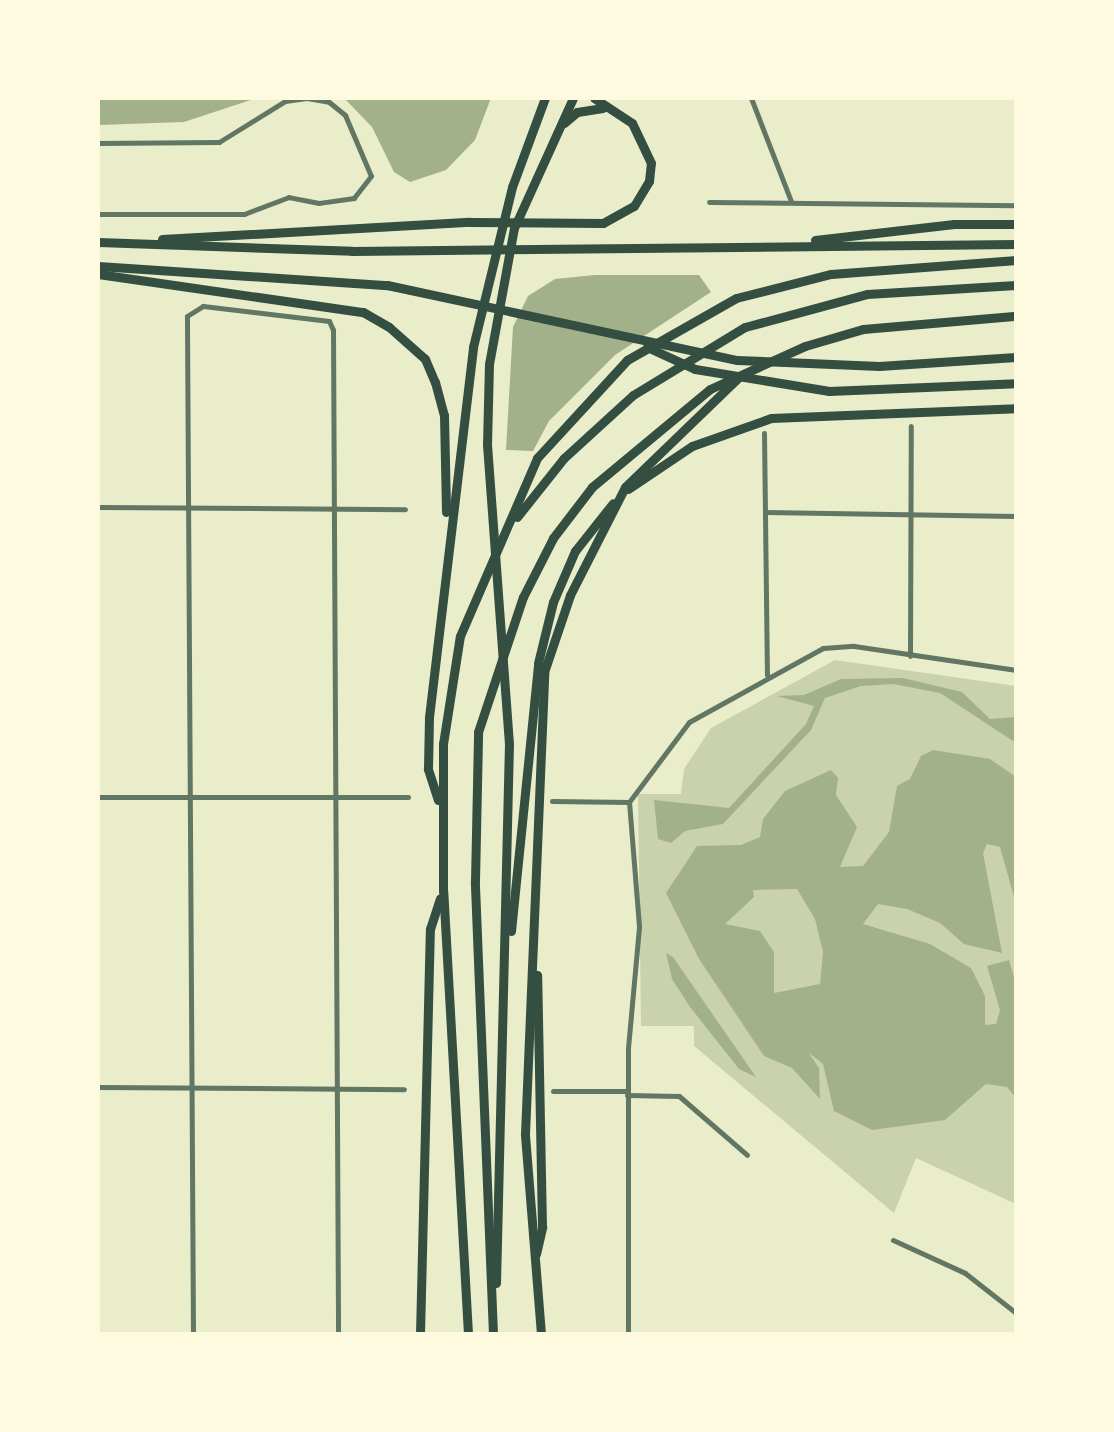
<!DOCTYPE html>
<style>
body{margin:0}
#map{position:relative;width:1114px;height:1432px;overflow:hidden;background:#e9edc9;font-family:Cabin,sans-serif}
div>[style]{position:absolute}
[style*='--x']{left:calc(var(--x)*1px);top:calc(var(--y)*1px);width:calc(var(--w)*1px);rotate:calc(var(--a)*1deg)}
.green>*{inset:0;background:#cad2ad}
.water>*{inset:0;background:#a3b18a}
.minor>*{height:5px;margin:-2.5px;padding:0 2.5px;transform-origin:2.5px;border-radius:2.5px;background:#617663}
.motorway>*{height:9px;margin:-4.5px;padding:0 4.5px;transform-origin:4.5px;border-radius:4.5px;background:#344e41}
span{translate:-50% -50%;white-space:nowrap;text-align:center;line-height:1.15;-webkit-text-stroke:10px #fefae0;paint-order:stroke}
.frame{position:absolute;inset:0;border:100px solid #fefae0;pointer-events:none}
</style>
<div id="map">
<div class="green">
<div style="clip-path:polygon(835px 660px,1016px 686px,1016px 1204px,916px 1158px,894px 1213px,694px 1046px,694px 1026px,641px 1026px,638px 794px,681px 794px,684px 769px,711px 728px)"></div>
</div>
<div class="water">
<div style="clip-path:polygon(98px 98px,257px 98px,184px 122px,98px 125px)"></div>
<div style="clip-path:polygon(344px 98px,491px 98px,475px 140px,446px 170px,410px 182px,394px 172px,372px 127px)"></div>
<div style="clip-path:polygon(595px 275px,699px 275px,711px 292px,615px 355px,549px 421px,533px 451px,506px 450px,513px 327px,528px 296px,555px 279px)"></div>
<div style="clip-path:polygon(903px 678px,962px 692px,990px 719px,1016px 717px,1016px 743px,940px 693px,893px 684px,861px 686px,825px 698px,811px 730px,723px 824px,685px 831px,671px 843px,658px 839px,654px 800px,729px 808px,806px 724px,814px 706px,777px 696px,804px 695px,841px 679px)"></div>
<div style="clip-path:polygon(evenodd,933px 750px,990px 759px,1016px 777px,1016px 904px,1000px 847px,987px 844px,983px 853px,1002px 953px,964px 944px,940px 923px,907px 909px,878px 904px,863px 924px,930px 944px,971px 968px,985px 996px,985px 1025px,996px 1024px,1000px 1010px,987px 966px,1009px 960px,1016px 984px,1016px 1098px,1007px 1087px,986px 1084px,945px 1120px,872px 1130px,834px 1111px,823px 1064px,809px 1053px,819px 1068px,820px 1099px,792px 1068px,764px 1056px,699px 959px,666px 893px,697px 846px,741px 845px,760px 837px,763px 819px,785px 791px,831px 770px,838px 778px,836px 795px,857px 827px,840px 867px,863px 866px,889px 832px,897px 786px,910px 779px,921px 756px,933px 750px,797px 889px,815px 919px,823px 952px,820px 984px,774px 993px,774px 952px,760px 931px,725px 924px,754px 897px,753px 890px,797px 889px)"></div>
<div style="clip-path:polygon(666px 953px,673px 957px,756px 1077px,739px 1069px,690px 1007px,672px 979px)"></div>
</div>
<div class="minor">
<div style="--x:751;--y:98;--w:110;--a:68.8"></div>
<div style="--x:98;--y:143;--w:121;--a:-0.5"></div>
<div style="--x:219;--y:142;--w:78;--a:-31.8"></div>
<div style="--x:285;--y:101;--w:22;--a:-8"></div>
<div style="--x:307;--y:98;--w:22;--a:10"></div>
<div style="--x:329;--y:102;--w:21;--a:39"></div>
<div style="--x:345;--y:115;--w:66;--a:66.9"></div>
<div style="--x:371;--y:176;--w:28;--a:128"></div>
<div style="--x:354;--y:198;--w:35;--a:172"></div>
<div style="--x:319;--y:203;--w:31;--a:-169"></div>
<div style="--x:289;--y:197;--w:48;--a:159.3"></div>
<div style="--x:244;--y:214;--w:146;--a:180"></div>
<div style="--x:709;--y:202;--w:307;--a:0.6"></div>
<div style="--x:764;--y:433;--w:242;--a:89.3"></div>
<div style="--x:98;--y:507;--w:307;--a:0.4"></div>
<div style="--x:765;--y:512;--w:251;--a:0.9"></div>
<div style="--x:910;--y:656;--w:230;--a:-89.8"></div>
<div style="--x:98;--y:797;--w:310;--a:0"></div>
<div style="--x:552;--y:801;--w:77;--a:0.7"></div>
<div style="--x:629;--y:802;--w:100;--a:-53.1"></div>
<div style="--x:689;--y:722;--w:153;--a:-28.9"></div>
<div style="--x:823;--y:648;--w:31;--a:-4"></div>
<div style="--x:854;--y:646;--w:164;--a:8.4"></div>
<div style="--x:98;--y:1087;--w:306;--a:0.4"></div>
<div style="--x:553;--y:1091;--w:74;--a:0"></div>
<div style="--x:627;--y:1095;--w:52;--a:1.1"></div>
<div style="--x:679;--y:1096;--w:90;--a:40.9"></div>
<div style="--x:893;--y:1240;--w:79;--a:24.6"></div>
<div style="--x:965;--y:1273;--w:65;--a:38.1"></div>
<div style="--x:193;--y:1334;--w:1018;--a:-90.34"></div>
<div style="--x:187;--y:316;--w:19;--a:-32"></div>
<div style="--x:203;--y:306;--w:127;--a:6.8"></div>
<div style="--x:329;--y:321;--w:10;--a:66"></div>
<div style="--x:333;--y:330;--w:1004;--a:89.71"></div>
<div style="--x:628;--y:1334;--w:286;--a:-90"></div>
<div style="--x:628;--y:1048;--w:122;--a:-84.8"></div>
<div style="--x:639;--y:926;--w:124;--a:-94.6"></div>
</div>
<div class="motorway">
<div style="--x:564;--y:123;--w:17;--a:-40"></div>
<div style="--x:577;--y:112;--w:26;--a:-9"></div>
<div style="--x:162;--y:239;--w:308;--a:-3.2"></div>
<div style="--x:470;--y:222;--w:133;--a:0.4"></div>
<div style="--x:603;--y:223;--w:35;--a:-29"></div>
<div style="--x:634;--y:206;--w:29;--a:-59"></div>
<div style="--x:649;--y:181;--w:18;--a:-84"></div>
<div style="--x:651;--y:163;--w:44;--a:-115.4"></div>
<div style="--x:632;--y:123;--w:45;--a:-146.7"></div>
<div style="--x:815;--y:240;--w:140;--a:-6.6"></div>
<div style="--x:954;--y:224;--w:62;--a:0"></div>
<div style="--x:98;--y:242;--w:254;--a:2"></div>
<div style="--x:352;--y:251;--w:664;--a:-0.6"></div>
<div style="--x:98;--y:266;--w:290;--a:3.8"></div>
<div style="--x:387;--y:285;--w:358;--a:12.1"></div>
<div style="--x:737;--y:360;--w:142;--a:2.4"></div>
<div style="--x:879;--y:366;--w:137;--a:-3.8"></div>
<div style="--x:98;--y:274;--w:268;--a:8.2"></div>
<div style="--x:363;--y:312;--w:30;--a:30"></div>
<div style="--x:389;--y:327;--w:48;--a:41.6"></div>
<div style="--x:425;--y:359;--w:25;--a:67"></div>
<div style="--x:435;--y:382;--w:34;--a:75"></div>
<div style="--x:444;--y:415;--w:97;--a:88.8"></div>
<div style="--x:647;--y:347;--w:53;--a:24.6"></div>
<div style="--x:695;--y:369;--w:136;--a:9.3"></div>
<div style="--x:829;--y:391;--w:187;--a:-2.4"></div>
<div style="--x:628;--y:489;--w:77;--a:-33.9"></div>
<div style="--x:692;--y:446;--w:84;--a:-19.5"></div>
<div style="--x:771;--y:418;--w:245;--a:-2.3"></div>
<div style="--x:517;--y:517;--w:75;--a:-51.5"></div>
<div style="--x:564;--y:458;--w:93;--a:-42.4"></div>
<div style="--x:633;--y:395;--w:131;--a:-31.3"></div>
<div style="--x:745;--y:327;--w:126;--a:-15.1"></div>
<div style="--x:867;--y:294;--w:149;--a:-3.5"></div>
<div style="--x:438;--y:800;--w:33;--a:-108"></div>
<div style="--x:428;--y:769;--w:52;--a:-88.9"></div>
<div style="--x:429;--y:717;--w:373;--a:-83.2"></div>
<div style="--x:473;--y:347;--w:165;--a:-76.3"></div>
<div style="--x:512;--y:187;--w:95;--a:-69.7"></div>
<div style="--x:511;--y:931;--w:269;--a:-84.2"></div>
<div style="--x:538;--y:663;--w:63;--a:-76.2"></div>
<div style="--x:553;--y:602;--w:56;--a:-66.7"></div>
<div style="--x:575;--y:551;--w:61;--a:-51.6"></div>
<div style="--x:536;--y:1254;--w:28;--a:-77"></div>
<div style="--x:542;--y:1227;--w:252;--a:-91.1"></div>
<div style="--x:496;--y:1283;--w:539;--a:-88.62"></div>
<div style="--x:509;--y:744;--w:300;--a:-94.2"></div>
<div style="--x:487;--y:445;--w:81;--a:-88.6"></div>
<div style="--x:489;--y:364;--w:138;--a:-79.6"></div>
<div style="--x:514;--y:228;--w:143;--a:-65.6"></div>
<div style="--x:420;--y:1334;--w:405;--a:-88.6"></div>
<div style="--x:430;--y:929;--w:32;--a:-72"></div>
<div style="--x:468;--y:1334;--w:444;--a:-93.2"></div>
<div style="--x:443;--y:891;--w:147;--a:-90"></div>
<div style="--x:443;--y:744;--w:109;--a:-81.1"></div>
<div style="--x:460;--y:636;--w:194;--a:-66.6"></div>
<div style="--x:537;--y:458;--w:133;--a:-47.4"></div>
<div style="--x:627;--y:360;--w:125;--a:-29.6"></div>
<div style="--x:736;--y:298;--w:98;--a:-14.2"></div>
<div style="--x:831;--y:274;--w:186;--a:-4.3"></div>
<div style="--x:493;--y:1334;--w:453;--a:-92.3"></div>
<div style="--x:475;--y:881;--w:149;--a:-88.8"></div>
<div style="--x:478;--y:732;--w:142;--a:-71.6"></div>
<div style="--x:523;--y:597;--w:66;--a:-63"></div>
<div style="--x:553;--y:538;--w:64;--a:-52.6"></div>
<div style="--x:592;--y:487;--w:153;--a:-39.7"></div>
<div style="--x:710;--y:389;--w:104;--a:-24.4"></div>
<div style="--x:805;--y:346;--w:60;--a:-16.3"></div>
<div style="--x:863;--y:329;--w:154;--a:-4.9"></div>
<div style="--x:541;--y:1334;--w:201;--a:-94.6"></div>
<div style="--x:525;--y:1134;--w:462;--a:-87.6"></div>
<div style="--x:544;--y:672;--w:81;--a:-71.3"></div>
<div style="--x:570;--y:595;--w:121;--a:-63"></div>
<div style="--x:625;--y:487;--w:158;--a:-44"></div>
</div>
<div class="frame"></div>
</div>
